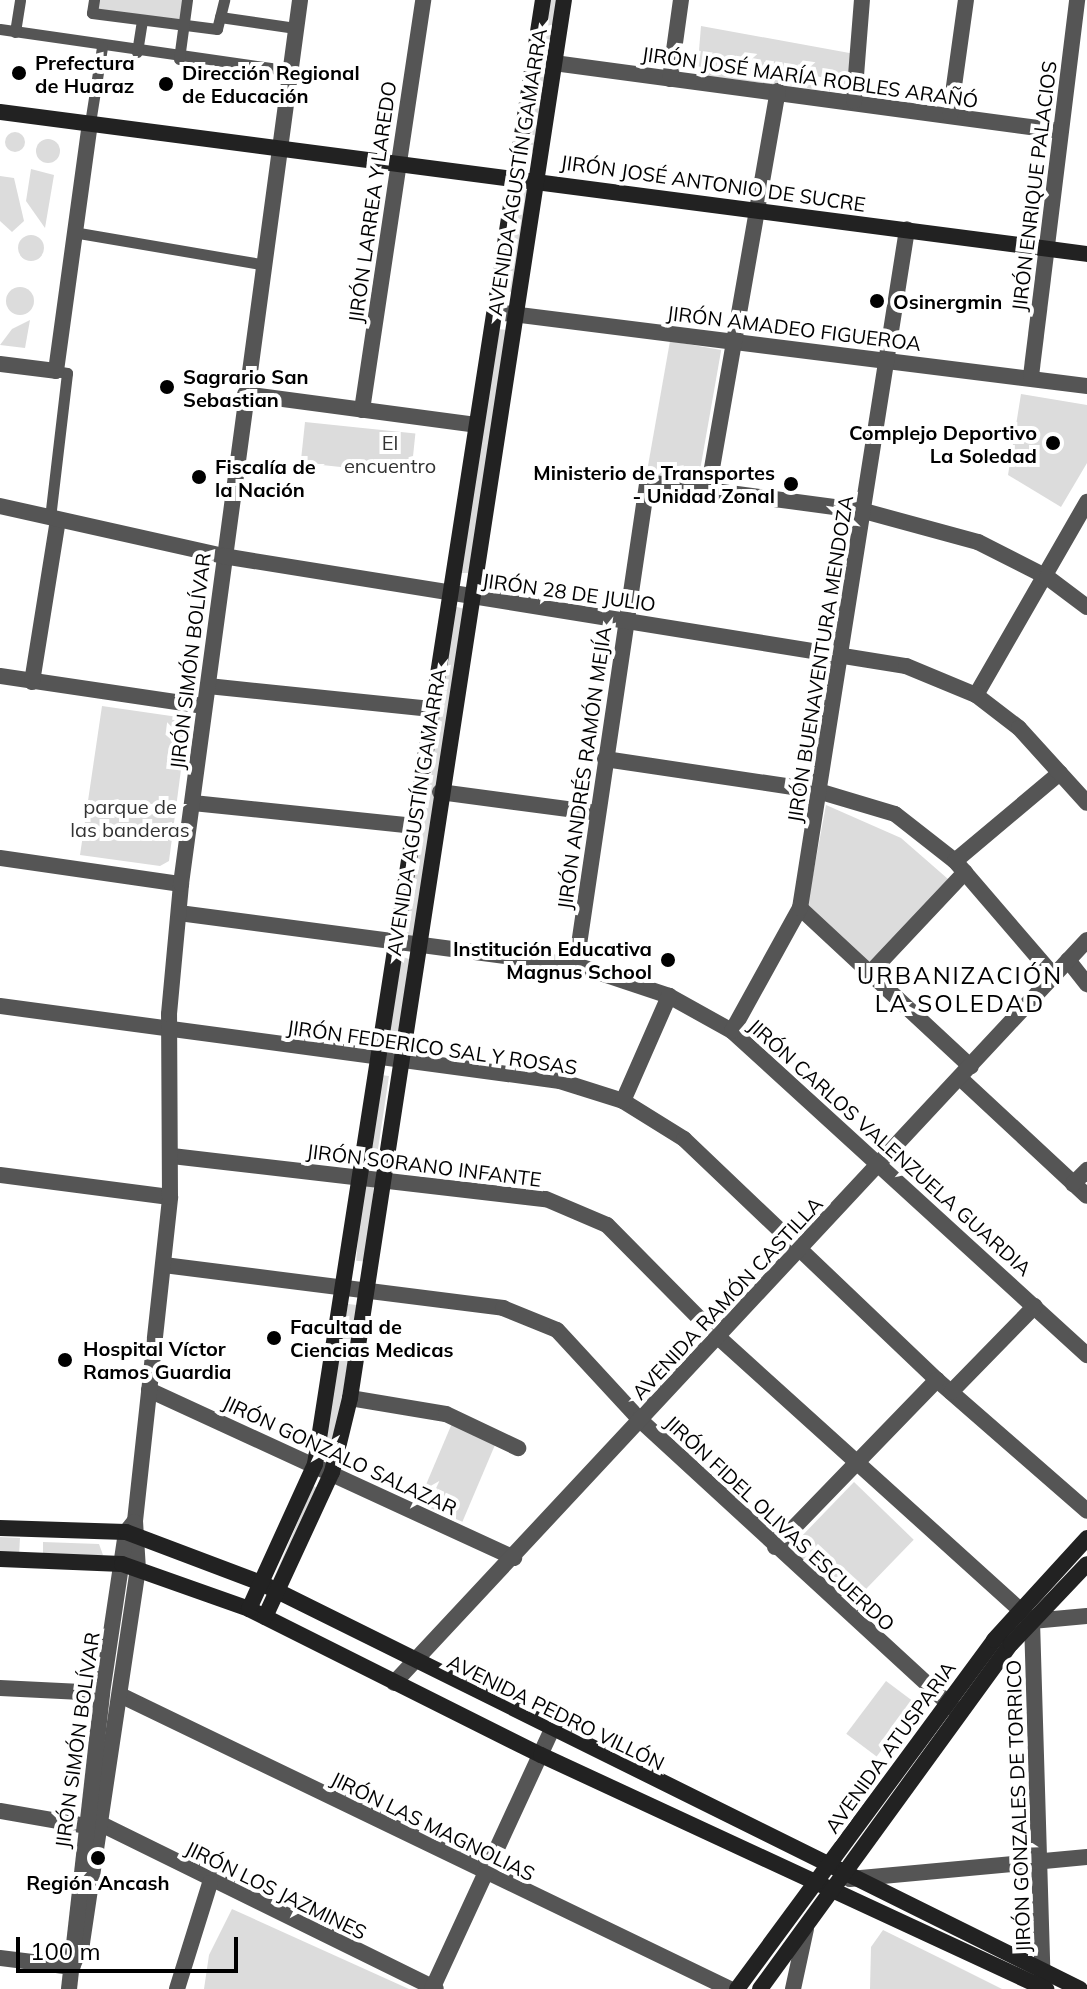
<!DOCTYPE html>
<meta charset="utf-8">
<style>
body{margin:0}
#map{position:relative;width:1087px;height:1989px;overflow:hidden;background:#fff;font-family:Mulish,sans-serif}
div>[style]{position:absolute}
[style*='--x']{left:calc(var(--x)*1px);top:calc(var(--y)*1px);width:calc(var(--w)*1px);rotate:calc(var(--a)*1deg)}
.green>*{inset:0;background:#dcdcdc;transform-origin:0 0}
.round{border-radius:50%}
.pedestrian>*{height:11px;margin:-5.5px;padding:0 5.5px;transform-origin:5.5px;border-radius:5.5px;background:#555}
.minor>*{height:16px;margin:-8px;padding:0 8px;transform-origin:8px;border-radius:8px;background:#555}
.tertiary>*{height:16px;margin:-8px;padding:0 8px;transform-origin:8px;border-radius:8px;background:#555}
.secondary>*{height:16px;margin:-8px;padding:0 8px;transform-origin:8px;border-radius:8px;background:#222}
.dots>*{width:22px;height:22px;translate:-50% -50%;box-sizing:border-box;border:4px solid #fff;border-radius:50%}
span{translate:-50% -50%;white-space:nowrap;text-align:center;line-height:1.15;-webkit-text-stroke:8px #fff;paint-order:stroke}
.poi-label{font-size:20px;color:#000;font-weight:700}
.left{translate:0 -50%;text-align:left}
.right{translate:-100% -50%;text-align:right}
.street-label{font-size:20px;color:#000}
.park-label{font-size:20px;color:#333}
.quarter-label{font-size:24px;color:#000;letter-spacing:2px}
.scale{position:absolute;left:16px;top:1937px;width:222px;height:36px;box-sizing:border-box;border:4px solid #000;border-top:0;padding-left:10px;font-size:24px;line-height:28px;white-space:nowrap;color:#000;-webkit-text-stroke:6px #fff;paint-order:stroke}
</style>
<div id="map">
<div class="green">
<div style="clip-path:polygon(94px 0,187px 0,183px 26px,92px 13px)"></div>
<div style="clip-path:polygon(546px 0,557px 0,535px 152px,522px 149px)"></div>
<div style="clip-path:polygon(701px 26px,855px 54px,853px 94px,697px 75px)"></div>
<div class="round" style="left:5px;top:132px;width:20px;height:20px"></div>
<div class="round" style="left:36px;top:139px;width:24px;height:24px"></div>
<div style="clip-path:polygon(31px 169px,54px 175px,45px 228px,26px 201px)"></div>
<div style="clip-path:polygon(0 176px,14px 178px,24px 221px,12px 232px,0 221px)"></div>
<div style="left:518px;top:189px;width:9px;height:103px;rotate:6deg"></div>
<div class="round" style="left:18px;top:235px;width:26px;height:26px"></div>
<div class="round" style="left:6px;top:287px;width:28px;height:28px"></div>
<div style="clip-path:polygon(30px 320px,25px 348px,0 345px,12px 329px)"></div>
<div style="clip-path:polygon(497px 329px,508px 330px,469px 573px,461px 573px)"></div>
<div style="left:670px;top:341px;width:52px;height:134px;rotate:10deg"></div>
<div style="clip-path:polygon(1021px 394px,1087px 405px,1087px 463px,1061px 507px,1008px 475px)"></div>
<div style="left:305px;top:422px;width:111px;height:41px;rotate:6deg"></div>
<div style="clip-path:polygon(449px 605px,465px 609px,414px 937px,401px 935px)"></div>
<div style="clip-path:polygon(102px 706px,178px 717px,187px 724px,169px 861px,160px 866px,80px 855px)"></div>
<div style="clip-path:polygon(826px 805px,901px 838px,948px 879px,869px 967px,807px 907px)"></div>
<div style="clip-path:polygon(400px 956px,409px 959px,399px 1037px,388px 1034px)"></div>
<div style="clip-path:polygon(381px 1075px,389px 1076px,375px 1169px,365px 1168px)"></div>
<div style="left:363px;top:1182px;width:11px;height:79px;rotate:5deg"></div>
<div style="clip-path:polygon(348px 1304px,357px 1305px,332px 1461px,321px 1459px)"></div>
<div style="left:453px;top:1421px;width:48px;height:89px;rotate:23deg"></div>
<div style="left:854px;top:1482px;width:83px;height:91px;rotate:44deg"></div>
<div style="left:313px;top:1486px;width:8px;height:102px;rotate:23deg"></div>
<div style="left:0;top:1537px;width:20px;height:15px;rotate:3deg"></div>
<div style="clip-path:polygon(43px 1542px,99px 1544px,103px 1555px,43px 1555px)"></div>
<div style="left:886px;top:1681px;width:38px;height:66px;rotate:37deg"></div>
<div style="clip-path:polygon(232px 1909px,409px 1989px,204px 1989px,209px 1955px)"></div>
<div style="clip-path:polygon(883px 1930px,946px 1961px,1002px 1989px,870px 1989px,871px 1947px)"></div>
</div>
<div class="pedestrian">
<div style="--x:94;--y:0;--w:13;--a:99"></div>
<div style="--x:92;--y:13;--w:126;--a:7.3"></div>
<div style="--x:217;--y:29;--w:30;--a:-76"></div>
<div style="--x:220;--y:17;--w:76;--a:8.3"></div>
<div style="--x:0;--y:29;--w:293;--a:8.2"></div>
<div style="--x:15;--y:32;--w:32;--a:-81"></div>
<div style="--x:137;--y:52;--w:31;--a:-81"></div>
<div style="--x:179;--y:59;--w:60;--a:-82.3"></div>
<div style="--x:90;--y:123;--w:77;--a:-81"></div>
<div style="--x:73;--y:232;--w:191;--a:9.7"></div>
<div style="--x:50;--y:518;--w:146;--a:-83.3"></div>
<div style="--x:67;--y:373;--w:11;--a:-170"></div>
</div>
<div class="minor">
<div style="--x:554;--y:63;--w:511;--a:7.65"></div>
<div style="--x:670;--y:79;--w:80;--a:-82.1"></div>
<div style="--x:854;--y:101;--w:101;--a:-85.5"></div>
<div style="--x:950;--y:115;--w:116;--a:-82.1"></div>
<div style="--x:496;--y:312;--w:596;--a:7.14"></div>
<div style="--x:0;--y:364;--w:56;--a:7.1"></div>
<div style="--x:56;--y:371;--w:250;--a:-82.2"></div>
<div style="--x:1031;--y:376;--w:379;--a:-83"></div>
<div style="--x:245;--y:394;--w:233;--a:7.6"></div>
<div style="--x:362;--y:410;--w:415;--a:-81.5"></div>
<div style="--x:708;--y:491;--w:406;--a:-80.1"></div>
<div style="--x:0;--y:676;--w:206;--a:8.4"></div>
<div style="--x:32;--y:682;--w:164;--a:-80.9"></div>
<div style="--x:208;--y:686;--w:222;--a:5.9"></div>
<div style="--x:976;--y:695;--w:223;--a:-60.1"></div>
<div style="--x:605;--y:759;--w:215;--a:8.5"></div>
<div style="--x:818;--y:791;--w:80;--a:16.6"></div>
<div style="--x:895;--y:814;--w:76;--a:38.1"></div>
<div style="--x:955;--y:861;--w:150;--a:49.3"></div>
<div style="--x:440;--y:792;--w:158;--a:7.6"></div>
<div style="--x:193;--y:803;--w:223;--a:5.9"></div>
<div style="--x:0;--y:858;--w:183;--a:8.2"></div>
<div style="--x:955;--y:861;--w:137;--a:-40"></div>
<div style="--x:800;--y:908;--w:233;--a:42.9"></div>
<div style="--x:179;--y:913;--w:400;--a:7.5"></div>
<div style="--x:576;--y:965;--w:98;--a:18.4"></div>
<div style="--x:669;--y:996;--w:72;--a:29.1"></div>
<div style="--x:732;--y:1031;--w:481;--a:42.4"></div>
<div style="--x:1068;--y:960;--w:31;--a:52"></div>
<div style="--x:576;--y:965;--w:488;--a:-81.6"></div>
<div style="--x:647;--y:482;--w:219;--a:7.6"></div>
<div style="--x:864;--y:511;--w:118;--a:15.2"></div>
<div style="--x:978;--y:542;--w:77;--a:26.9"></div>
<div style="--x:1047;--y:577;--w:50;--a:36.9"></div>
<div style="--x:869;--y:974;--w:140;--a:-46.7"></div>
<div style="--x:0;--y:1006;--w:565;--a:7.63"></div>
<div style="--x:560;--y:1081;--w:66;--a:17.6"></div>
<div style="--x:623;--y:1101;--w:72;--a:31.9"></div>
<div style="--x:684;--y:1139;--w:349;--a:43.6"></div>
<div style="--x:937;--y:1380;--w:199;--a:41.1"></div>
<div style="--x:732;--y:1031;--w:141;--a:-61.1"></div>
<div style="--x:800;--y:908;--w:687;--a:-81.04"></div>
<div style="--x:960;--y:1078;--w:173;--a:42.9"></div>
<div style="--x:623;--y:1101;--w:115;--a:-66.3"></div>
<div style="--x:172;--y:1156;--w:376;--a:6.6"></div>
<div style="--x:546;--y:1199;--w:66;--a:23.1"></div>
<div style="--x:607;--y:1225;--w:156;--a:45.3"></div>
<div style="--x:717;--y:1336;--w:423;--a:42.1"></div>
<div style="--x:0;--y:1175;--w:171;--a:7.4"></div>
<div style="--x:1073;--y:1184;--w:20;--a:-45"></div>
<div style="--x:164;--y:1265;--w:342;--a:7.2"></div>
<div style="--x:503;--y:1308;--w:58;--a:22.2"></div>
<div style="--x:557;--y:1330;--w:121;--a:47.3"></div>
<div style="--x:639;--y:1419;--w:433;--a:42.6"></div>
<div style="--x:149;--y:1390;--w:402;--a:24.7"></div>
<div style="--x:951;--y:1392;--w:120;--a:-45.7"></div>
<div style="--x:350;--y:1398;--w:97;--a:9.5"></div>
<div style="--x:446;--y:1414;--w:80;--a:25.3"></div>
<div style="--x:775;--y:1547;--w:233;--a:-45.9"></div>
<div style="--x:1032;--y:1621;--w:362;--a:88.3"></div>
<div style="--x:1032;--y:1621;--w:55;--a:-5.2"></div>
<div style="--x:0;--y:1688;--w:102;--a:2.8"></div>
<div style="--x:120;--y:1695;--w:677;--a:25.73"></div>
<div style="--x:0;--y:1811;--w:87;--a:9.9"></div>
<div style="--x:101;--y:1824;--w:373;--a:26.2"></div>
<div style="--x:850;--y:1879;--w:238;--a:-5.3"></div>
<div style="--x:0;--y:1958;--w:73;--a:7.1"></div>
<div style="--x:72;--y:1967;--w:26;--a:-67"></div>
<div style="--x:82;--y:1943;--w:377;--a:-81.5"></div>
<div style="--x:138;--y:1570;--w:49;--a:-93.5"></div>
<div style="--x:135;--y:1521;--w:326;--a:-83.8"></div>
<div style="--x:170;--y:1197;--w:183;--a:-90.3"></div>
<div style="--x:169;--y:1014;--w:131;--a:-84.7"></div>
<div style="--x:181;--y:884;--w:892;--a:-82.33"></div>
<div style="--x:69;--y:1989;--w:298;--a:-83.6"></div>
<div style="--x:102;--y:1693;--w:163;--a:-81.5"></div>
<div style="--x:126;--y:1532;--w:13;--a:-51"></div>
<div style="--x:177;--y:1989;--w:111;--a:-72.7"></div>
<div style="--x:432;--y:1989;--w:283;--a:-65.2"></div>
<div style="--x:793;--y:1989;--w:61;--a:-77.8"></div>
</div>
<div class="tertiary">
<div style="--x:0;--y:506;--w:229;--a:12.6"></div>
<div style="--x:223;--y:556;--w:692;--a:9.15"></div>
<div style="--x:906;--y:666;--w:76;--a:22.5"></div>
<div style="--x:976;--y:695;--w:54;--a:37.5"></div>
<div style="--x:1019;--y:728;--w:101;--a:47.8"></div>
<div style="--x:394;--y:1683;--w:1016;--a:-46.99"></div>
</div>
<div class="secondary">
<div style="--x:0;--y:112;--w:1096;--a:7.44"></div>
<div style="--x:0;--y:1528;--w:126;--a:1.8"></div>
<div style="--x:126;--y:1532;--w:144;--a:20.7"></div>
<div style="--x:261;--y:1583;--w:914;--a:26.37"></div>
<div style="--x:0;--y:1559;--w:122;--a:2.3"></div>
<div style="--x:122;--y:1564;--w:135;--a:19.5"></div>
<div style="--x:249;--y:1609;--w:326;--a:26.6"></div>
<div style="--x:541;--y:1755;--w:557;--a:24.86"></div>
<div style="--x:249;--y:1609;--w:159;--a:-65.5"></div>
<div style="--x:315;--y:1464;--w:1482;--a:-81.15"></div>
<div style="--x:265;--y:1617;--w:160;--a:-65.2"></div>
<div style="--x:332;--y:1472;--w:76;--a:-76.3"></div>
<div style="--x:350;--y:1398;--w:1414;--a:-81.3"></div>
<div style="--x:737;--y:1989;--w:433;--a:-53.6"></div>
<div style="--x:994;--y:1640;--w:138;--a:-47.6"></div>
<div style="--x:760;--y:1989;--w:427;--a:-54"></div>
<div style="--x:1011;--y:1644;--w:110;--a:-46.5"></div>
</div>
<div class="dots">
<div style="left:19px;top:73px;background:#000"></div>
<div style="left:166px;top:84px;background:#000"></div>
<div style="left:877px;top:301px;background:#000"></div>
<div style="left:167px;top:387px;background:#000"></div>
<div style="left:1053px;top:443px;background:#000"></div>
<div style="left:199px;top:477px;background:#000"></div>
<div style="left:791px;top:484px;background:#000"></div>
<div style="left:668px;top:960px;background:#000"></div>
<div style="left:274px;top:1338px;background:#000"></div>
<div style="left:65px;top:1360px;background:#000"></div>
<div style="left:98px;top:1858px;background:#000"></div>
</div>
<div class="poi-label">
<span class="left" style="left:35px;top:74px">Prefectura<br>de Huaraz</span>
<span class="left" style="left:182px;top:84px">Dirección Regional<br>de Educación</span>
<span class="left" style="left:893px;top:301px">Osinergmin</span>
<span class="left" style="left:183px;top:388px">Sagrario San<br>Sebastian</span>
<span class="right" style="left:1037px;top:444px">Complejo Deportivo<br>La Soledad</span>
<span class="left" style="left:215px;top:478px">Fiscalía de<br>la Nación</span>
<span class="right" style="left:775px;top:484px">Ministerio de Transportes<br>- Unidad Zonal</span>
<span class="right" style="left:652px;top:960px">Institución Educativa<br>Magnus School</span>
<span class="left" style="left:290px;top:1338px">Facultad de<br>Ciencias Medicas</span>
<span class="left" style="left:83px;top:1360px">Hospital Víctor<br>Ramos Guardia</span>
<span style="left:98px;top:1882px">Región Ancash</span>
</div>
<div class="street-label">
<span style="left:810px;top:77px;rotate:8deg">JIRÓN JOSÉ MARÍA ROBLES ARAÑÓ</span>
<span style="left:517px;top:172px;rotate:-81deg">AVENIDA AGUSTÍN GAMARRA</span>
<span style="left:713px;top:183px;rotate:8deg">JIRÓN JOSÉ ANTONIO DE SUCRE</span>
<span style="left:1034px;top:186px;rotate:-83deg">JIRÓN ENRIQUE PALACIOS</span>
<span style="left:372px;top:202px;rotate:-82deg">JIRÓN LARREA Y LAREDO</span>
<span style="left:794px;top:328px;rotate:7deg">JIRÓN AMADEO FIGUEROA</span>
<span style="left:569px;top:592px;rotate:8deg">JIRÓN 28 DE JULIO</span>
<span style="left:820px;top:659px;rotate:-81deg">JIRÓN BUENAVENTURA MENDOZA</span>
<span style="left:190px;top:661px;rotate:-83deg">JIRÓN SIMÓN BOLÍVAR</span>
<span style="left:584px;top:768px;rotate:-82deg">JIRÓN ANDRÉS RAMÓN MEJÍA</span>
<span style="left:416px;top:812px;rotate:-81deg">AVENIDA AGUSTÍN GAMARRA</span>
<span style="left:432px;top:1047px;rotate:8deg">JIRÓN FEDERICO SAL Y ROSAS</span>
<span style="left:890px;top:1147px;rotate:42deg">JIRÓN CARLOS VALENZUELA GUARDIA</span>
<span style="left:424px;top:1165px;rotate:7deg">JIRÓN SORANO INFANTE</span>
<span style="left:727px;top:1298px;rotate:-47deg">AVENIDA RAMÓN CASTILLA</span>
<span style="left:340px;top:1455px;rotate:25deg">JIRÓN GONZALO SALAZAR</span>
<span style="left:780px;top:1523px;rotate:43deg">JIRÓN FIDEL OLIVAS ESCUERDO</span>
<span style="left:556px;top:1712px;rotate:26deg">AVENIDA PEDRO VILLÓN</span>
<span style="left:77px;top:1740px;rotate:-82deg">JIRÓN SIMÓN BOLÍVAR</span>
<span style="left:890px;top:1747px;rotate:-54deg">AVENIDA ATUSPARIA</span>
<span style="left:1018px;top:1806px;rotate:-92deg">JIRÓN GONZALES DE TORRICO</span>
<span style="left:433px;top:1826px;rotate:26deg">JIRÓN LAS MAGNOLIAS</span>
<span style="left:276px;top:1890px;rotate:26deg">JIRÓN LOS JAZMINES</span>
</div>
<div class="park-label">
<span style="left:390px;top:454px">El<br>encuentro</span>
<span style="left:130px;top:818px">parque de<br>las banderas</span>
</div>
<div class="quarter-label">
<span style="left:960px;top:990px">URBANIZACIÓN<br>LA SOLEDAD</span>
</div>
<div class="scale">100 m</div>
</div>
